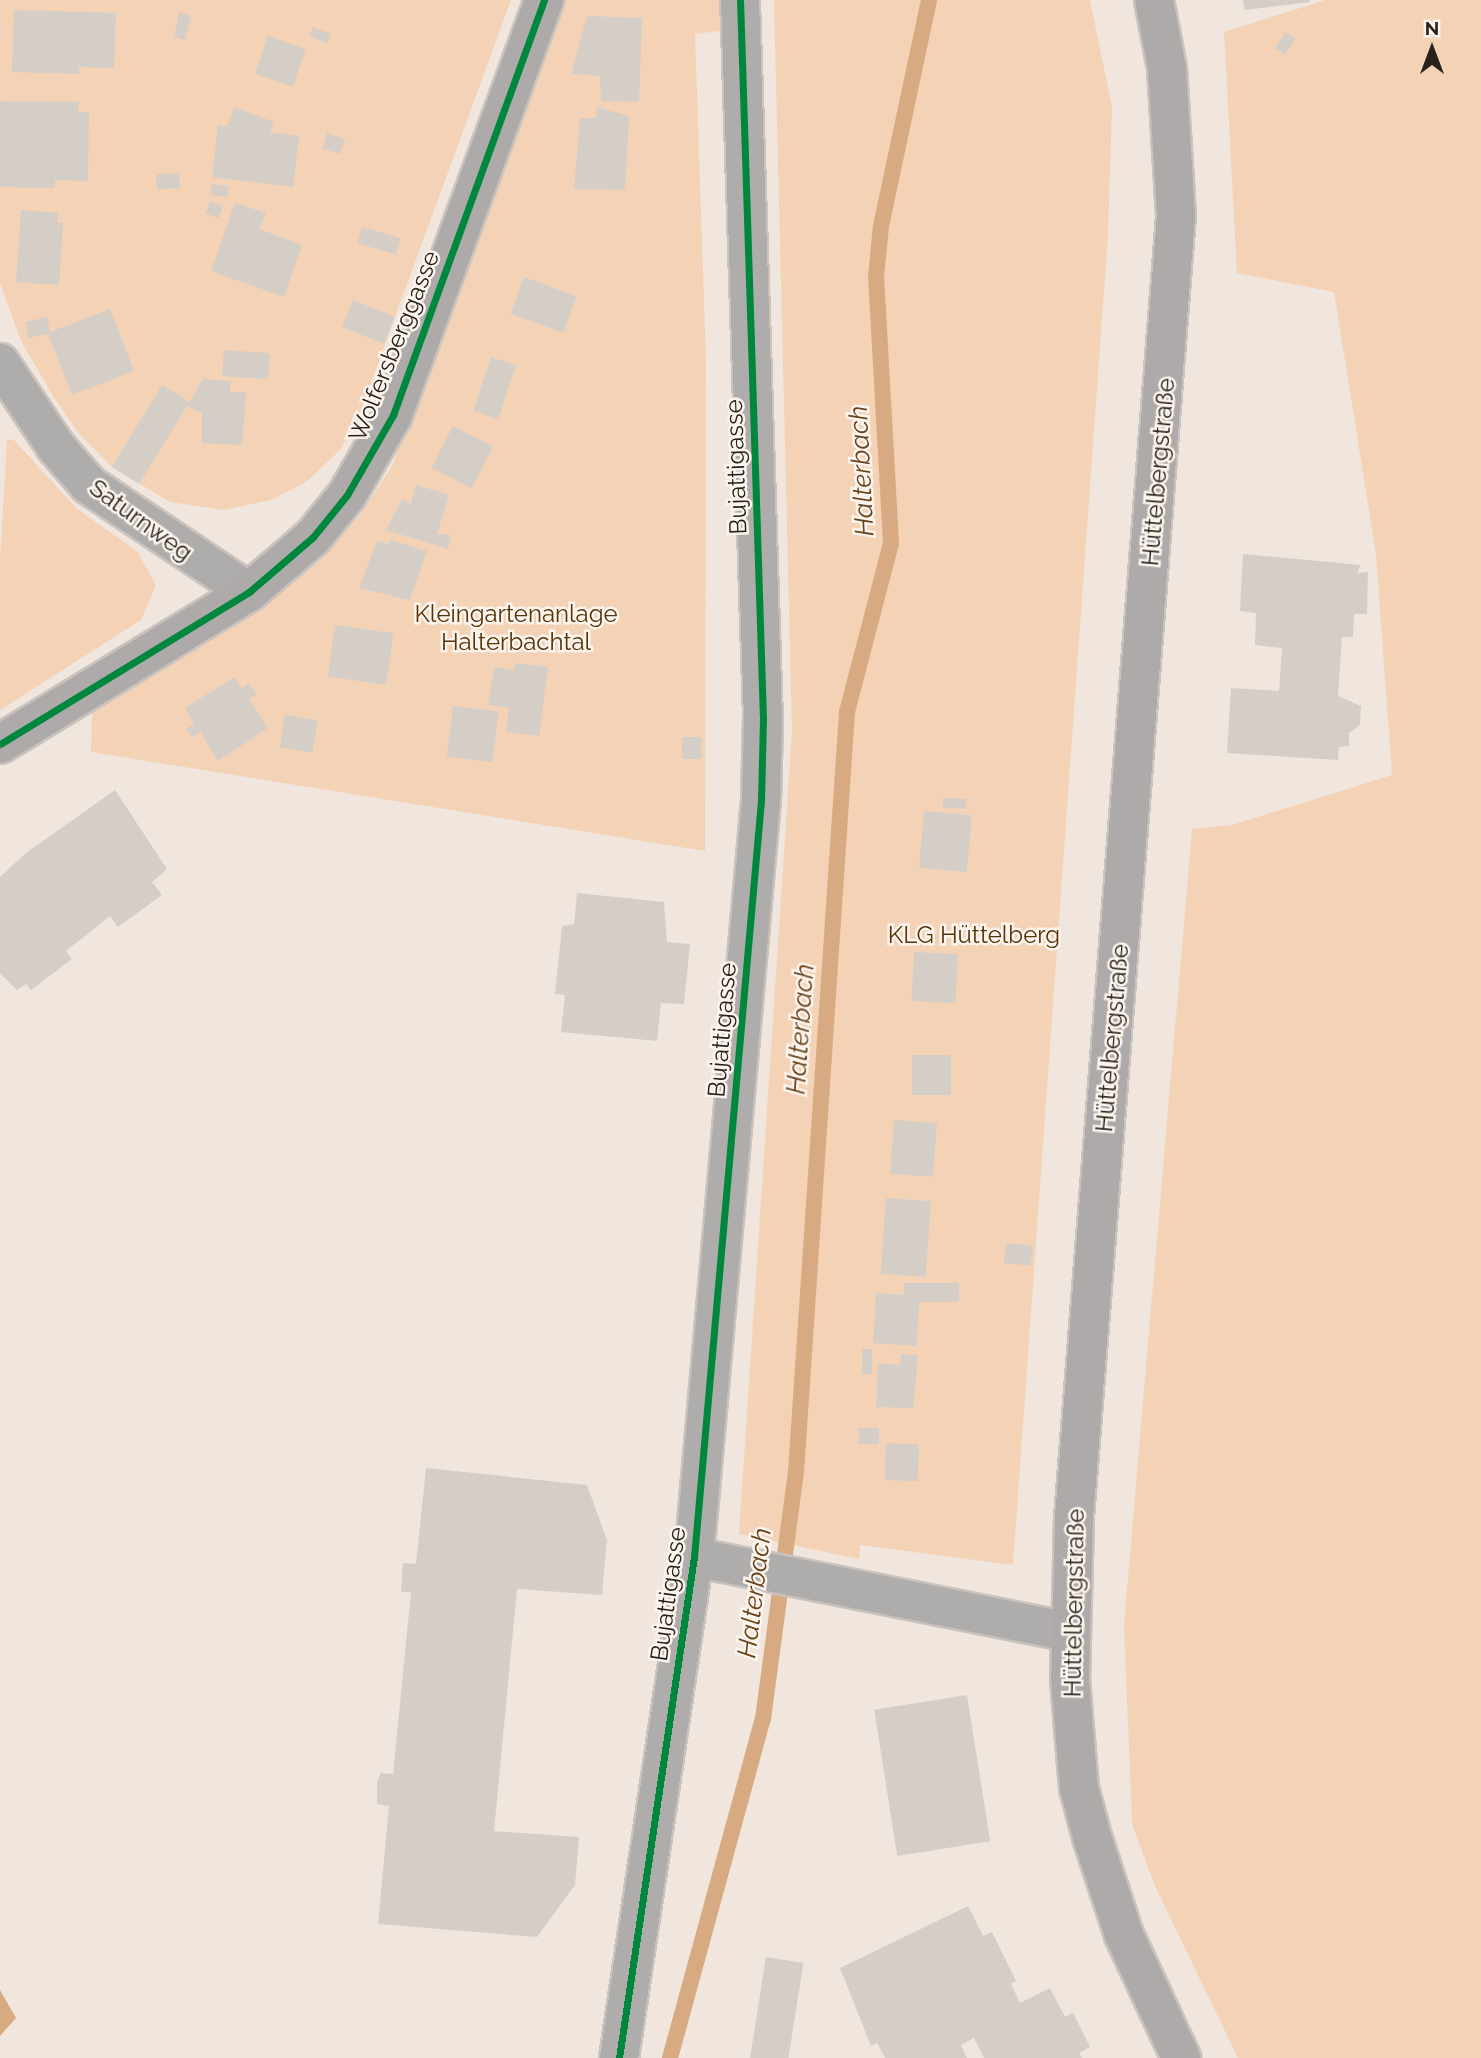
<!DOCTYPE html>
<meta charset="utf-8">
<style>
body{margin:0}
#map{position:relative;width:1481px;height:2058px;overflow:hidden;background:#f0e6de;font-family:Raleway,sans-serif}
div>[style]{position:absolute}
[style*='--x']{left:calc(var(--x)*1px);top:calc(var(--y)*1px);width:calc(var(--w)*1px);rotate:calc(var(--a)*1deg)}
.green>*{inset:0;background:#f3d2b6}
.water>*{inset:0;background:#d7aa82}
.stream>*{height:16px;margin:-8px;padding:0 8px;transform-origin:8px;border-radius:8px;background:#d7aa82}
.building>*{inset:0;background:#d5cec7;transform-origin:0 0}
.roads{filter:drop-shadow(2px 0 #cac3bd) drop-shadow(-2px 0 #cac3bd) drop-shadow(0 2px #cac3bd) drop-shadow(0 -2px #cac3bd)}
.street>*{height:38px;margin:-19px;padding:0 19px;transform-origin:19px;border-radius:19px;background:#afacac}
.secondary>*{height:38px;margin:-19px;padding:0 19px;transform-origin:19px;border-radius:19px;background:#afaaaa}
.cycleway>*{height:7px;margin:-3.5px;padding:0 3.5px;transform-origin:3.5px;border-radius:3.5px;background:#00873e}
span{translate:-50% -50%;white-space:nowrap;text-align:center;line-height:1.15;-webkit-text-stroke:5px #fcf5ee;paint-order:stroke}
.street-label{font-size:24px;color:#28211b}
.park-label{font-size:24px;color:#593206}
.water-label{font-size:26px;color:#694018;font-style:italic}
.north{position:absolute;left:1397px;top:14px;width:70px;height:70px;-webkit-text-stroke:5px #fcf5ee;paint-order:stroke;rotate:0deg;font-size:19px;font-weight:700;line-height:28px;text-align:center;color:#28211b}
.north::after{content:'';display:block;margin:auto;width:24px;height:32px;background:#28211b;clip-path:polygon(50% 0,100% 100%,50% 72%,0 100%)}
</style>
<div id="map">
<div class="green">
<div style="clip-path:polygon(0 0,511px 0,361px 410px,340px 450px,306px 482px,271px 500px,223px 510px,170px 502px,112px 467px,80px 435px,53px 396px,21px 341px,0 283px)"></div>
<div style="clip-path:polygon(565px 0,719px 0,720px 31px,695px 34px,706px 359px,705px 851px,91px 752px,92px 712px,259px 609px,317px 563px,360px 515px,392px 466px)"></div>
<div style="clip-path:polygon(774px 0,1090px 0,1112px 107px,1108px 235px,1013px 1565px,860px 1545px,859px 1559px,739px 1534px,792px 731px)"></div>
<div style="clip-path:polygon(1325px 0,1481px 0,1481px 2058px,1238px 2058px,1155px 1886px,1132px 1824px,1124px 1624px,1192px 829px,1232px 825px,1392px 775px,1376px 554px,1334px 292px,1237px 273px,1224px 32px)"></div>
<div style="clip-path:polygon(7px 440px,14px 440px,77px 509px,137px 551px,156px 585px,141px 620px,0 710px,0 560px)"></div>
</div>
<div class="water">
<div style="clip-path:polygon(0 1990px,16px 2018px,0 2036px)"></div>
</div>
<div class="stream">
<div style="--x:670;--y:2058;--w:352;--a:-74.7"></div>
<div style="--x:763;--y:1719;--w:249;--a:-82.4"></div>
<div style="--x:796;--y:1472;--w:762;--a:-86.16"></div>
<div style="--x:847;--y:712;--w:175;--a:-75.4"></div>
<div style="--x:891;--y:543;--w:266;--a:-93.2"></div>
<div style="--x:876;--y:277;--w:51;--a:-84.4"></div>
<div style="--x:881;--y:226;--w:231;--a:-78"></div>
</div>
<div class="building">
<div style="clip-path:polygon(1243px 0,1310px 0,1310px 2px,1245px 10px)"></div>
<div style="clip-path:polygon(14px 10px,116px 13px,114px 68px,79px 67px,79px 74px,12px 72px)"></div>
<div style="clip-path:polygon(179px 12px,191px 16px,185px 40px,174px 37px)"></div>
<div style="clip-path:polygon(587px 16px,642px 18px,639px 102px,601px 101px,600px 76px,571px 74px)"></div>
<div style="left:313px;top:27px;width:19px;height:10px;rotate:21deg"></div>
<div style="left:1285px;top:32px;width:12px;height:19px;rotate:31deg"></div>
<div style="left:268px;top:36px;width:40px;height:40px;rotate:19deg"></div>
<div style="clip-path:polygon(0 101px,79px 102px,78px 112px,89px 112px,88px 181px,55px 180px,55px 188px,0 187px)"></div>
<div style="clip-path:polygon(234px 107px,274px 122px,270px 132px,299px 136px,293px 187px,212px 177px,218px 125px,227px 127px)"></div>
<div style="clip-path:polygon(597px 107px,629px 116px,625px 190px,574px 189px,580px 118px,596px 118px)"></div>
<div style="left:327px;top:133px;width:19px;height:16px;rotate:18deg"></div>
<div style="left:179px;top:173px;width:15px;height:23px;rotate:86deg"></div>
<div style="left:212px;top:184px;width:17px;height:11px;rotate:7deg"></div>
<div style="left:210px;top:201px;width:14px;height:13px;rotate:21deg"></div>
<div style="clip-path:polygon(235px 203px,266px 213px,259px 229px,302px 245px,284px 297px,211px 271px)"></div>
<div style="clip-path:polygon(21px 210px,58px 213px,57px 223px,63px 223px,59px 285px,16px 282px)"></div>
<div style="left:362px;top:227px;width:40px;height:17px;rotate:16deg"></div>
<div style="left:524px;top:277px;width:56px;height:39px;rotate:20deg"></div>
<div style="left:353px;top:300px;width:45px;height:29px;rotate:22deg"></div>
<div style="clip-path:polygon(110px 309px,134px 371px,72px 395px,48px 334px,28px 338px,25px 322px,47px 317px,50px 332px)"></div>
<div style="left:224px;top:350px;width:46px;height:26px;rotate:4deg"></div>
<div style="left:491px;top:357px;width:26px;height:57px;rotate:18deg"></div>
<div style="clip-path:polygon(203px 379px,231px 381px,230px 392px,246px 392px,242px 445px,202px 443px,202px 413px,187px 406px,139px 484px,112px 467px,162px 385px,190px 402px)"></div>
<div style="left:453px;top:426px;width:45px;height:47px;rotate:27deg"></div>
<div style="clip-path:polygon(416px 485px,449px 495px,437px 534px,451px 535px,448px 549px,386px 530px,402px 499px,411px 504px)"></div>
<div style="clip-path:polygon(390px 540px,427px 551px,410px 600px,359px 588px,377px 541px,388px 544px)"></div>
<div style="clip-path:polygon(1243px 554px,1361px 565px,1357px 573px,1368px 572px,1367px 614px,1354px 614px,1353px 637px,1342px 637px,1338px 696px,1361px 706px,1360px 725px,1349px 733px,1349px 746px,1339px 747px,1338px 760px,1227px 753px,1231px 688px,1279px 691px,1282px 648px,1255px 645px,1256px 613px,1240px 611px)"></div>
<div style="left:335px;top:625px;width:59px;height:52px;rotate:8deg"></div>
<div style="clip-path:polygon(515px 663px,548px 667px,539px 736px,506px 732px,509px 708px,488px 705px,494px 667px,514px 670px)"></div>
<div style="clip-path:polygon(235px 677px,242px 688px,249px 683px,257px 694px,249px 699px,268px 728px,218px 761px,200px 732px,192px 737px,186px 729px,194px 724px,185px 708px)"></div>
<div style="left:453px;top:706px;width:46px;height:51px;rotate:7deg"></div>
<div style="left:285px;top:715px;width:33px;height:33px;rotate:9deg"></div>
<div style="left:682px;top:737px;width:19px;height:22px"></div>
<div style="clip-path:polygon(115px 790px,167px 869px,152px 882px,162px 895px,118px 927px,110px 916px,66px 951px,72px 959px,31px 990px,26px 984px,17px 990px,0 973px,0 877px,26px 853px)"></div>
<div style="left:943px;top:798px;width:23px;height:10px;rotate:2deg"></div>
<div style="left:924px;top:811px;width:48px;height:57px;rotate:5deg"></div>
<div style="clip-path:polygon(577px 893px,664px 902px,667px 942px,690px 944px,684px 1004px,661px 1003px,657px 1041px,561px 1032px,565px 995px,555px 994px,562px 926px,574px 924px)"></div>
<div style="left:914px;top:952px;width:44px;height:49px;rotate:3deg"></div>
<div style="left:912px;top:1055px;width:39px;height:40px"></div>
<div style="left:894px;top:1120px;width:43px;height:54px;rotate:4deg"></div>
<div style="left:886px;top:1198px;width:45px;height:76px;rotate:4deg"></div>
<div style="left:1006px;top:1243px;width:27px;height:20px;rotate:6deg"></div>
<div style="clip-path:polygon(904px 1283px,959px 1283px,959px 1302px,919px 1302px,917px 1346px,873px 1343px,876px 1293px,904px 1295px)"></div>
<div style="left:862px;top:1349px;width:10px;height:25px"></div>
<div style="clip-path:polygon(901px 1354px,918px 1355px,913px 1408px,876px 1407px,878px 1363px,900px 1365px)"></div>
<div style="left:859px;top:1428px;width:20px;height:16px"></div>
<div style="left:886px;top:1443px;width:33px;height:37px;rotate:2deg"></div>
<div style="clip-path:polygon(426px 1468px,587px 1485px,607px 1540px,602px 1595px,517px 1589px,494px 1831px,579px 1837px,575px 1885px,537px 1937px,378px 1924px,389px 1806px,377px 1804px,377px 1781px,381px 1773px,393px 1774px,411px 1592px,401px 1592px,403px 1563px,416px 1564px)"></div>
<div style="left:967px;top:1695px;width:148px;height:94px;rotate:81deg"></div>
<div style="clip-path:polygon(968px 1906px,983px 1936px,992px 1932px,1016px 1981px,1011px 1984px,1020px 2003px,1050px 1988px,1065px 2017px,1073px 2013px,1090px 2047px,1079px 2053px,1082px 2058px,984px 2058px,974px 2038px,961px 2045px,967px 2058px,885px 2058px,877px 2043px,871px 2046px,840px 1968px)"></div>
<div style="left:766px;top:1957px;width:38px;height:102px;rotate:9deg"></div>
</div>
<div class="roads">
<div class="street">
<div style="--x:0;--y:363;--w:101;--a:56.3"></div>
<div style="--x:56;--y:447;--w:50;--a:49"></div>
<div style="--x:89;--y:485;--w:192;--a:33.8"></div>
<div style="--x:694;--y:1557;--w:382;--a:11.3"></div>
<div style="--x:619;--y:2058;--w:507;--a:-81.49"></div>
<div style="--x:694;--y:1557;--w:760;--a:-84.94"></div>
<div style="--x:761;--y:800;--w:81;--a:-88.6"></div>
<div style="--x:763;--y:719;--w:719;--a:-91.83"></div>
</div>
<div class="secondary">
<div style="--x:1154;--y:0;--w:69;--a:79.2"></div>
<div style="--x:1167;--y:68;--w:148;--a:86.5"></div>
<div style="--x:1176;--y:216;--w:1306;--a:94.48"></div>
<div style="--x:1074;--y:1518;--w:161;--a:91.4"></div>
<div style="--x:1070;--y:1679;--w:109;--a:85.3"></div>
<div style="--x:1079;--y:1788;--w:51;--a:75.1"></div>
<div style="--x:1092;--y:1837;--w:103;--a:71.9"></div>
<div style="--x:1124;--y:1935;--w:136;--a:65.1"></div>
<div style="--x:0;--y:744;--w:292;--a:-31.4"></div>
<div style="--x:249;--y:592;--w:84;--a:-40.7"></div>
<div style="--x:313;--y:537;--w:54;--a:-51"></div>
<div style="--x:347;--y:495;--w:92;--a:-60.1"></div>
<div style="--x:393;--y:415;--w:442;--a:-70"></div>
</div>
</div>
<div class="cycleway">
<div style="--x:0;--y:744;--w:292;--a:-31.4"></div>
<div style="--x:249;--y:592;--w:84;--a:-40.7"></div>
<div style="--x:313;--y:537;--w:54;--a:-51"></div>
<div style="--x:347;--y:495;--w:92;--a:-60.1"></div>
<div style="--x:393;--y:415;--w:442;--a:-70"></div>
<div style="--x:619;--y:2058;--w:507;--a:-81.49"></div>
<div style="--x:694;--y:1557;--w:760;--a:-84.94"></div>
<div style="--x:761;--y:800;--w:81;--a:-88.6"></div>
<div style="--x:763;--y:719;--w:719;--a:-91.83"></div>
</div>
<div class="street-label">
<span style="left:394px;top:346px;rotate:-68deg">Wolfersberggasse</span>
<span style="left:736px;top:467px;rotate:-92deg">Bujattigasse</span>
<span style="left:1158px;top:472px;rotate:-85deg">Hüttelbergstraße</span>
<span style="left:141px;top:520px;rotate:36deg">Saturnweg</span>
<span style="left:722px;top:1030px;rotate:-85deg">Bujattigasse</span>
<span style="left:1112px;top:1038px;rotate:-85deg">Hüttelbergstraße</span>
<span style="left:668px;top:1594px;rotate:-82deg">Bujattigasse</span>
<span style="left:1074px;top:1603px;rotate:-89deg">Hüttelbergstraße</span>
</div>
<div class="park-label">
<span style="left:516px;top:628px">Kleingartenanlage<br>Halterbachtal</span>
<span style="left:974px;top:935px">KLG Hüttelberg</span>
</div>
<div class="water-label">
<span style="left:862px;top:471px;rotate:-93deg">Halterbach</span>
<span style="left:801px;top:1029px;rotate:-86deg">Halterbach</span>
<span style="left:755px;top:1593px;rotate:-83deg">Halterbach</span>
</div>
<div class="north">N</div>
</div>
